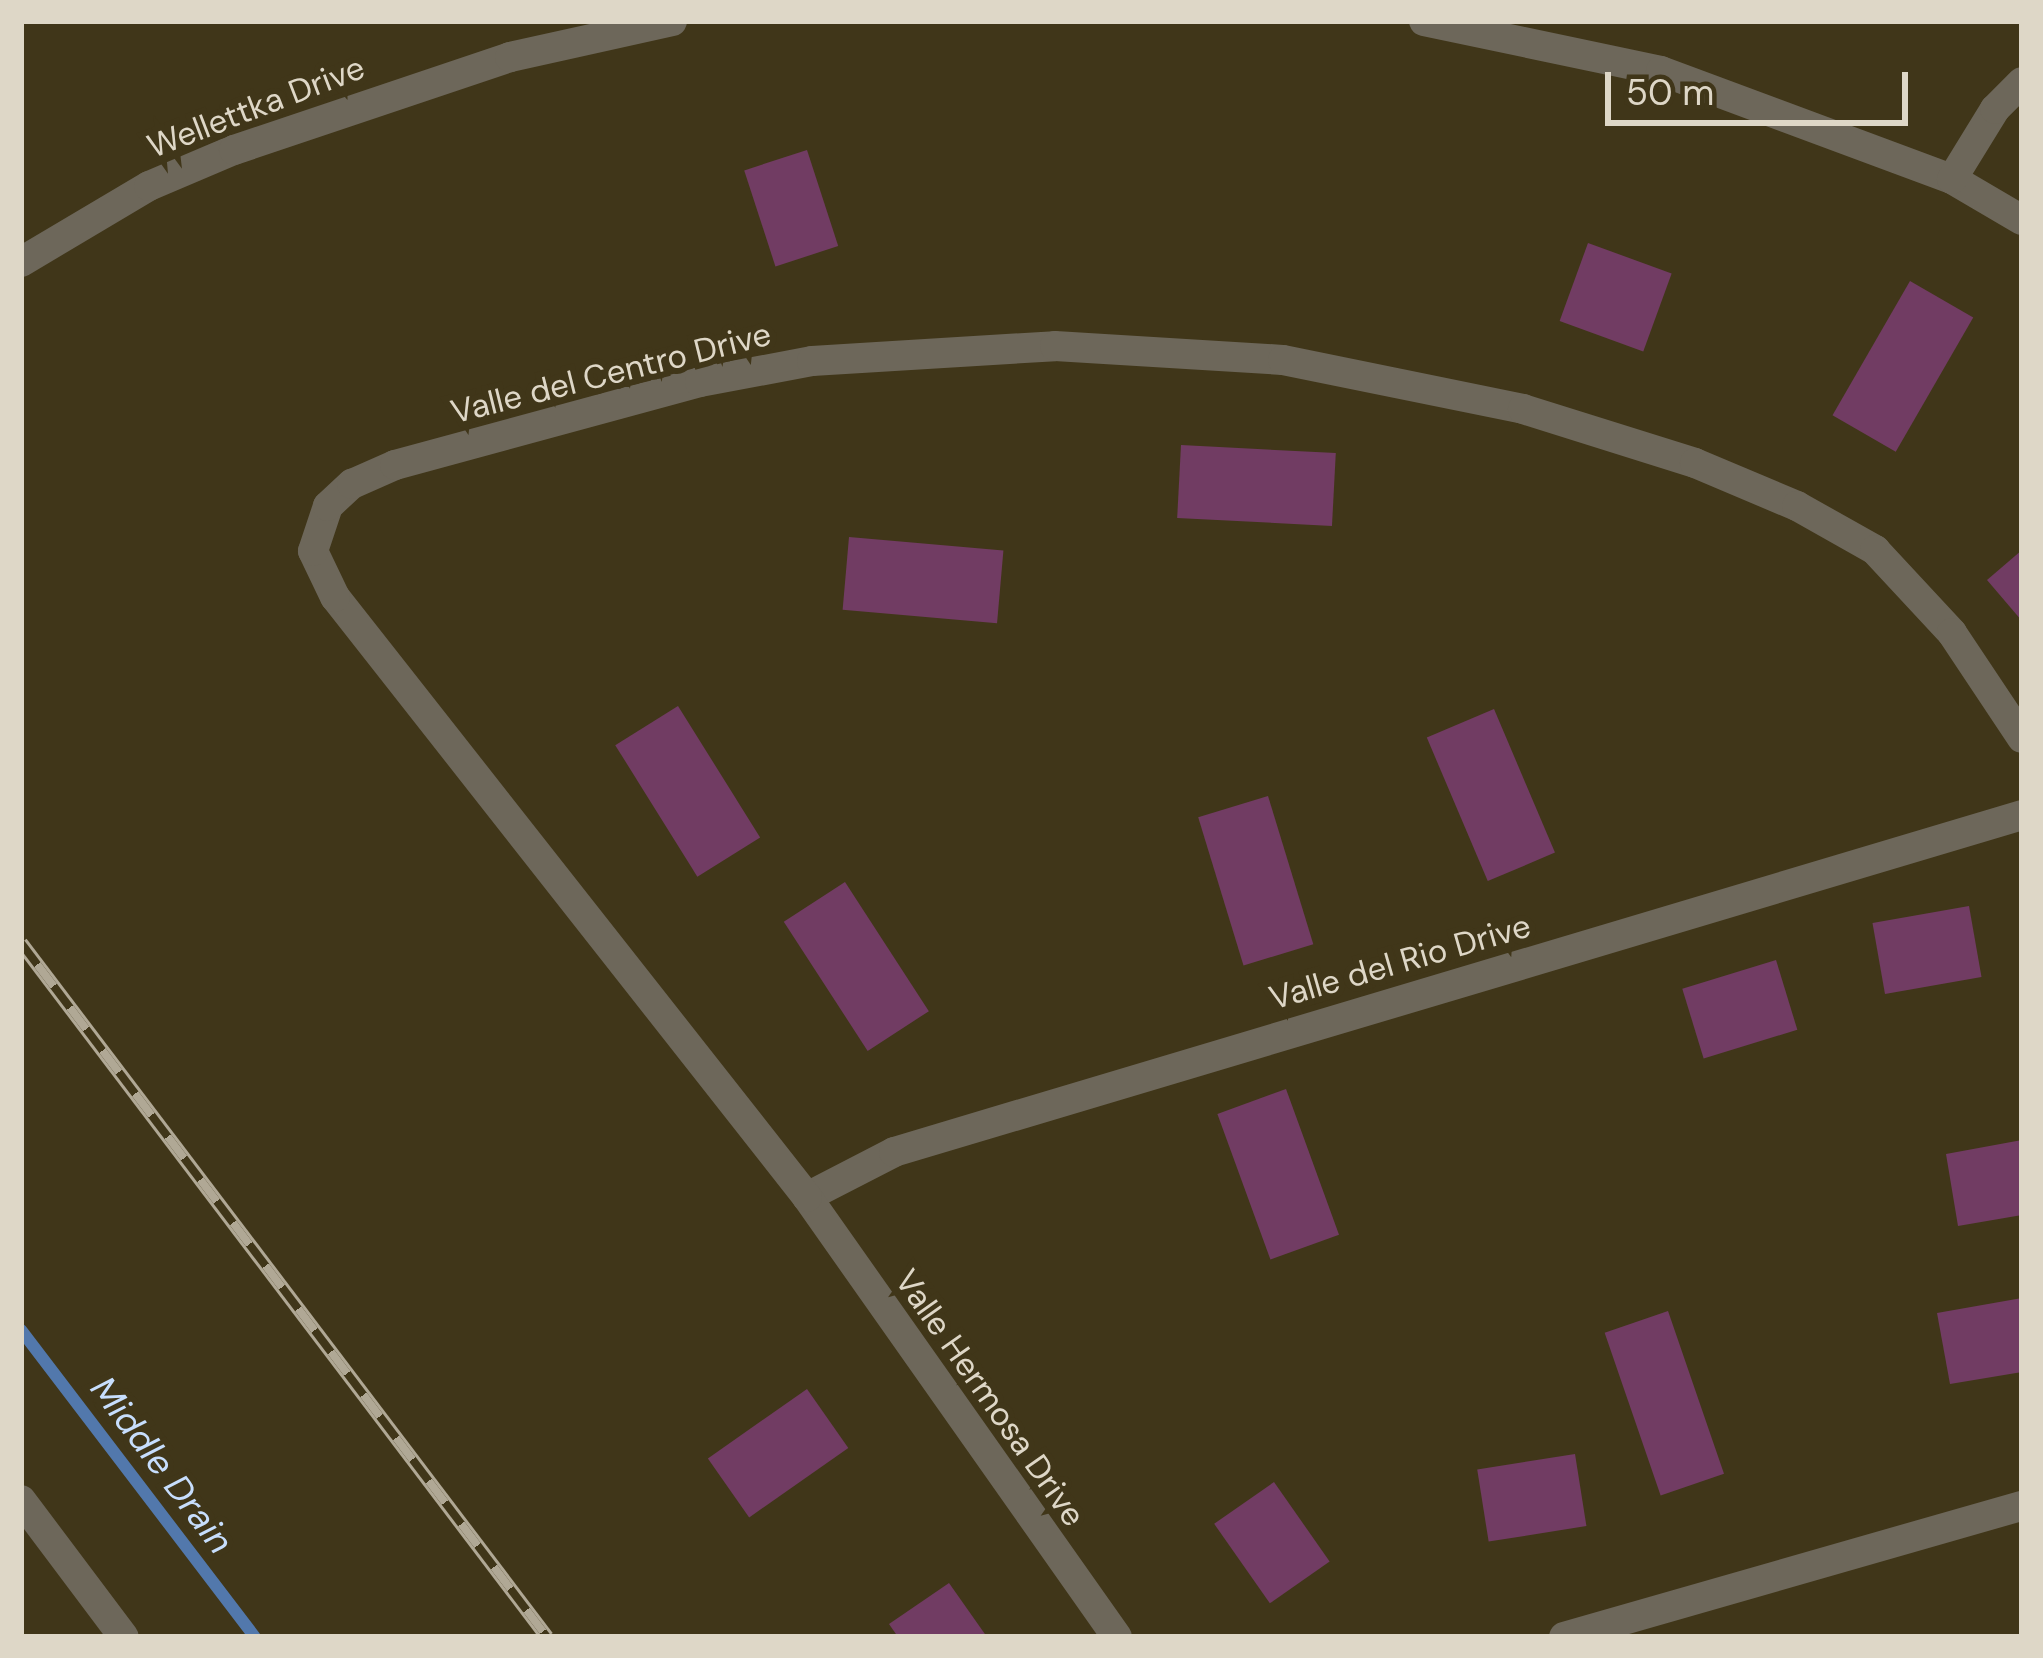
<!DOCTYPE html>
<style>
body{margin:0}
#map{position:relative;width:2043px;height:1658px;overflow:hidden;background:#403619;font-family:"DM Sans",sans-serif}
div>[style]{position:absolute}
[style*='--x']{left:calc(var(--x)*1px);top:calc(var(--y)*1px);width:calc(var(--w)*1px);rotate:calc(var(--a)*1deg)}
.stream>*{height:12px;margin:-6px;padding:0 6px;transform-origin:6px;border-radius:6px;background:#5278ac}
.building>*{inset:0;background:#713c63;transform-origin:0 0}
.minor>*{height:30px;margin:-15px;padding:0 15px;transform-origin:15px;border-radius:15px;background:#6d675a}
.rail>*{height:14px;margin-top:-7px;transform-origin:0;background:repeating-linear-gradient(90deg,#403619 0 27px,#b0a895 0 54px);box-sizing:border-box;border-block:3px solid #b0a895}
span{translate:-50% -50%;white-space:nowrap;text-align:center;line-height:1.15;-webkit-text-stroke:12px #403619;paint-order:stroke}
.street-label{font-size:33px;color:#ded7c7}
.water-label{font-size:36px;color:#c7defd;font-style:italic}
.frame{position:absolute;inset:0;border:24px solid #ded7c7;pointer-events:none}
.scale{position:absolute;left:1605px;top:72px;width:303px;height:54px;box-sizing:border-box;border:6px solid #ded7c7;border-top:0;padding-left:15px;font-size:36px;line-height:42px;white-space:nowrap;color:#ded7c7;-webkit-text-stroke:9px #403619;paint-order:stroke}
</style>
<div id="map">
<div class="stream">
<div style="--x:21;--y:1330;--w:386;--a:52.7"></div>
</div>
<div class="building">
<div style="left:807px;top:150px;width:101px;height:66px;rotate:72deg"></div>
<div style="left:1588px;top:243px;width:89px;height:83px;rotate:20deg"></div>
<div style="left:1910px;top:281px;width:73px;height:155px;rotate:30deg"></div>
<div style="left:1181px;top:445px;width:155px;height:73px;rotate:3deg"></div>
<div style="left:849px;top:537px;width:155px;height:73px;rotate:5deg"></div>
<div style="clip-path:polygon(2022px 550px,2022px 621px,1987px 580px)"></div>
<div style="left:678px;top:706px;width:155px;height:74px;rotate:58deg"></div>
<div style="left:1494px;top:709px;width:156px;height:73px;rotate:67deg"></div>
<div style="left:1268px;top:796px;width:155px;height:73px;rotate:73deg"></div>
<div style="left:845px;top:882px;width:154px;height:73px;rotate:57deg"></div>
<div style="left:1969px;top:906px;width:72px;height:98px;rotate:80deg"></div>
<div style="left:1776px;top:960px;width:73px;height:98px;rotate:73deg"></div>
<div style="left:1286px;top:1089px;width:155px;height:73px;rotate:70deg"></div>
<div style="clip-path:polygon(2022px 1140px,2022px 1215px,1958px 1226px,1946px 1154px)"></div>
<div style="clip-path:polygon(2022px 1298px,2022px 1372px,1950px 1384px,1937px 1313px)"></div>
<div style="left:1668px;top:1311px;width:172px;height:67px;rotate:71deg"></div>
<div style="left:807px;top:1389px;width:72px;height:121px;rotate:55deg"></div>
<div style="left:1575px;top:1454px;width:73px;height:99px;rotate:81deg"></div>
<div style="left:1274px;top:1482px;width:97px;height:73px;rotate:55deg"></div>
<div style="clip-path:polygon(949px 1583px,987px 1637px,898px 1637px,889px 1624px)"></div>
</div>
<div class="minor">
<div style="--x:1424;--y:21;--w:242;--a:11.9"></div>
<div style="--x:1661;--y:71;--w:310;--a:20.4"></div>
<div style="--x:1952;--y:179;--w:81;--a:30.4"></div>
<div style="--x:1952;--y:179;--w:82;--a:-58.4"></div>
<div style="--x:1995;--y:109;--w:38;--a:-45"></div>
<div style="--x:21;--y:262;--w:149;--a:-30.7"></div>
<div style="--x:149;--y:186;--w:92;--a:-23"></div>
<div style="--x:234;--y:150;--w:291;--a:-18.6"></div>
<div style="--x:510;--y:57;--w:166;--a:-12.5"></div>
<div style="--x:807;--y:1197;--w:98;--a:-27.3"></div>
<div style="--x:894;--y:1152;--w:1177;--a:-16.63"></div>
<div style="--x:21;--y:1500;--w:171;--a:53.1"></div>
<div style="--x:1117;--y:1637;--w:538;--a:-125.17"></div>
<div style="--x:807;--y:1197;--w:763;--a:-128.19"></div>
<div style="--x:335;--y:597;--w:51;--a:-115.6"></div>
<div style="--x:313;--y:551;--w:47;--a:-71.6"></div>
<div style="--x:328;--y:506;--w:33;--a:-43"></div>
<div style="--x:352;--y:484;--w:47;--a:-23.8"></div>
<div style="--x:395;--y:465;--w:316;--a:-15.2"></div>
<div style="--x:700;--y:382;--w:114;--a:-10.6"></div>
<div style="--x:812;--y:361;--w:243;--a:-3.5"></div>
<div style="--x:1055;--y:346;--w:228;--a:3.5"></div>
<div style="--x:1283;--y:360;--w:245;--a:11.5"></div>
<div style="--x:1523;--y:409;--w:180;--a:17.4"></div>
<div style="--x:1695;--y:463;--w:111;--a:22.9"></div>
<div style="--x:1797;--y:506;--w:90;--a:29.4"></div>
<div style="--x:1875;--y:550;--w:113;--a:47.1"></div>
<div style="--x:1952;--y:633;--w:126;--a:56.3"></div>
<div style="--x:1564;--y:1637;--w:476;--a:-16"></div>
</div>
<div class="rail">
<div style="--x:21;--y:943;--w:871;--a:52.84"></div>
</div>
<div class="street-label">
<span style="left:256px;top:107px;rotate:-21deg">Wellettka Drive</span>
<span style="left:611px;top:373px;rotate:-14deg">Valle del Centro Drive</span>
<span style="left:1400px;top:962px;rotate:-16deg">Valle del Rio Drive</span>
<span style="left:990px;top:1398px;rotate:55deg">Valle Hermosa Drive</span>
</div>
<div class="water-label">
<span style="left:162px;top:1465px;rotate:53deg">Middle Drain</span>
</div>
<div class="frame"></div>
<div class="scale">50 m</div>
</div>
